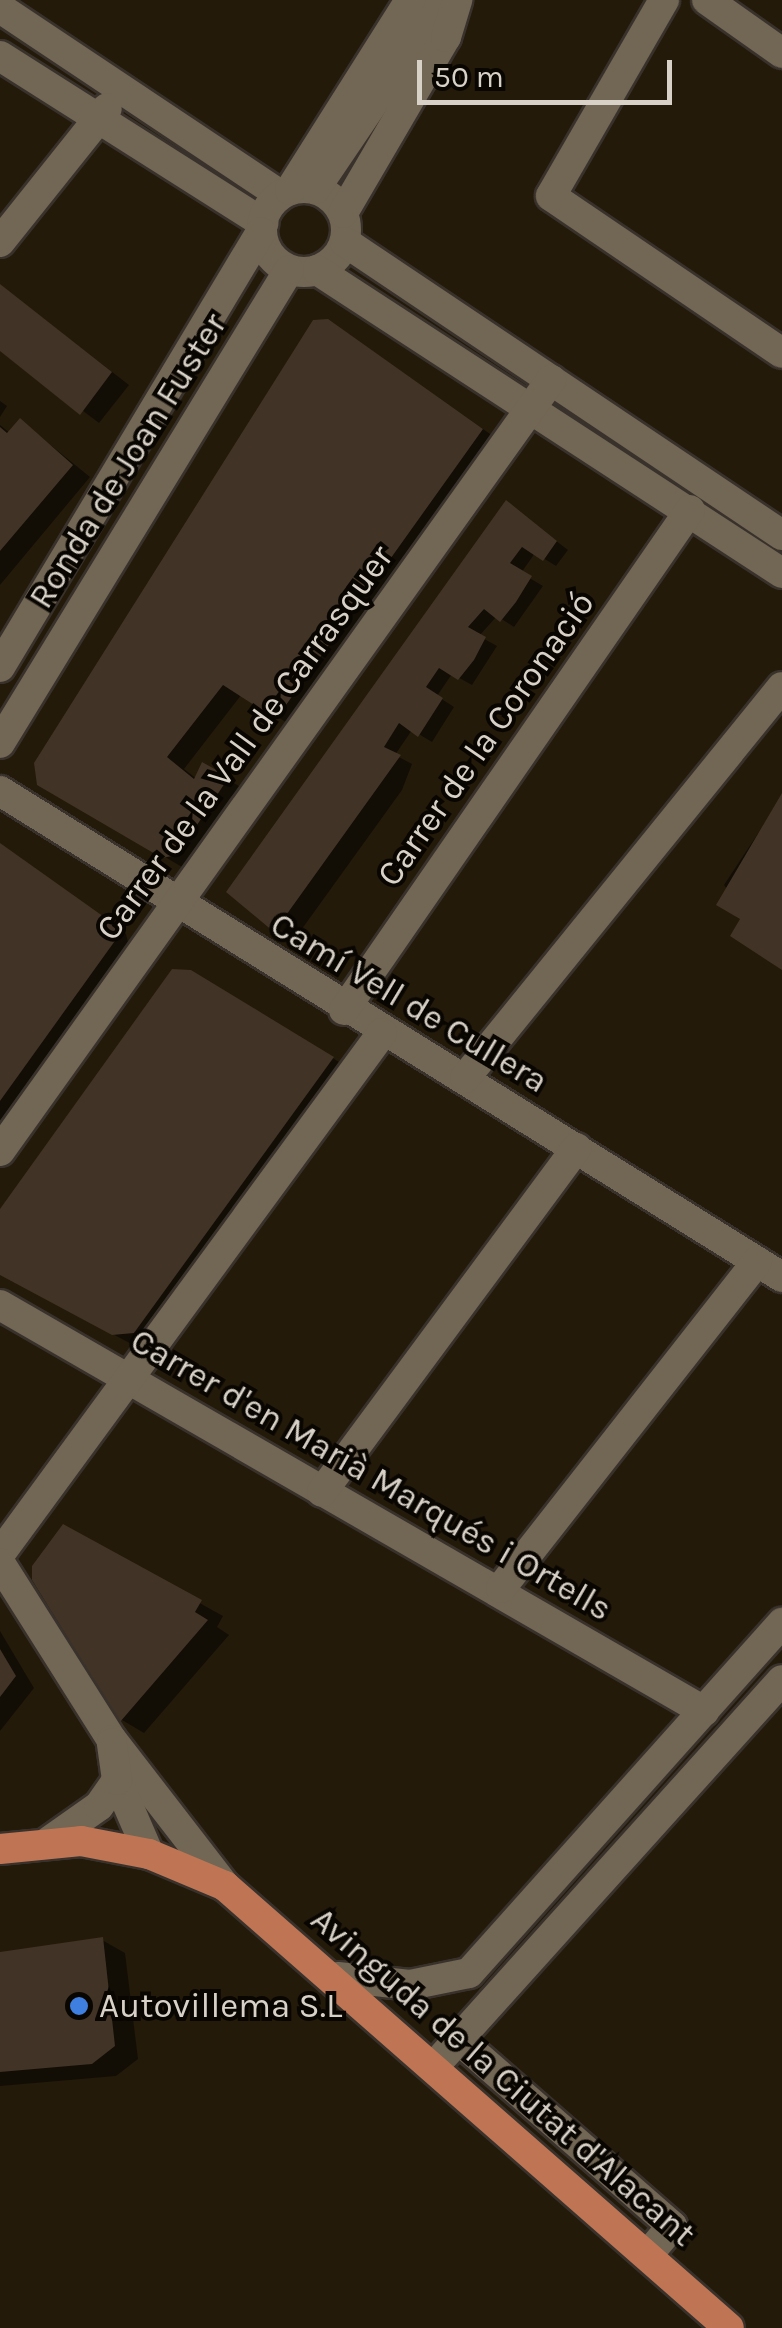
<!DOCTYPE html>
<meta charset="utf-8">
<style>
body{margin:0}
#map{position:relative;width:782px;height:2328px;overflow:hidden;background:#231a0a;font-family:Karla,sans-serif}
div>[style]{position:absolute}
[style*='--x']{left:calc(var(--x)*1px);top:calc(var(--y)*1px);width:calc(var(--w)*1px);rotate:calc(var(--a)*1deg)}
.shadow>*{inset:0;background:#0007}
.building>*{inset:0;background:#413325}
.roads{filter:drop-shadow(2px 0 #39322c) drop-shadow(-2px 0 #39322c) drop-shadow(0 2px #39322c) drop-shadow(0 -2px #39322c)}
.minor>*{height:30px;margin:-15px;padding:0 15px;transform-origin:15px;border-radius:15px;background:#726654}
.minor>.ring{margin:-15px;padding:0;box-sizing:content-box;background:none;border:30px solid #726654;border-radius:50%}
.highway>*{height:30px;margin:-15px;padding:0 15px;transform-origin:15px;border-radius:15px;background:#bf7553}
.dots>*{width:28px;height:28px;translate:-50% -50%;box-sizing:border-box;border:5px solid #090602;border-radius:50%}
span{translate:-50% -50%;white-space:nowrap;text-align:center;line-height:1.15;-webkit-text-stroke:8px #090602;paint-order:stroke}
.street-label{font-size:35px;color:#d7d1c7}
.poi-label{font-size:35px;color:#d7d1c7}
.left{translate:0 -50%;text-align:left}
.scale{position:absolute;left:417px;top:60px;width:255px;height:45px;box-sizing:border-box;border:5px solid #d7d1c7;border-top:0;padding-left:12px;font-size:30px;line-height:35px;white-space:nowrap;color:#d7d1c7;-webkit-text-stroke:8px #090602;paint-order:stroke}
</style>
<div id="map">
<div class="shadow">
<div style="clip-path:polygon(0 285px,129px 385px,99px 423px,0 348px)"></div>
<div style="clip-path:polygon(347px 333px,500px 441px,295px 728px,242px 694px,184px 769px,197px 779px,204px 766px,246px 790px,196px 864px,182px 867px,39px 783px)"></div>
<div style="clip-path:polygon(0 401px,7px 406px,0 417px)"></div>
<div style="clip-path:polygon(21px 421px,90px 477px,0 585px,0 425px,10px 433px)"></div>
<div style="clip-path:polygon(507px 503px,568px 550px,556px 566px,535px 553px,521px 573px,543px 586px,514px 627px,497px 616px,479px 636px,497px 646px,472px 685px,452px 674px,437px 696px,454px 707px,432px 742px,412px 730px,395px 755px,412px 764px,402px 790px,294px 940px,229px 891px)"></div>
<div style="clip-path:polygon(782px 797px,782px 967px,724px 885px)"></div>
<div style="clip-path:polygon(0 846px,126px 934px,129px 946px,0 1127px)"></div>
<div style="clip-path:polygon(319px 1049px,345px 1066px,137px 1347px,0 1274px,0 1213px)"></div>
<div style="clip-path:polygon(64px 1528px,223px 1616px,217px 1627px,229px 1635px,144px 1733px,122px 1720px,35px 1566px)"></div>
<div style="clip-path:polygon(0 1631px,34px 1688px,0 1731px)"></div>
<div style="clip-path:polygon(102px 1940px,125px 1953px,138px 2059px,116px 2076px,0 2086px,0 1955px)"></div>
</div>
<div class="building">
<div style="clip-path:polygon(0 284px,112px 372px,80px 415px,0 351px)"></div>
<div style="clip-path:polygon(328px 319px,483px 429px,276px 719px,223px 685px,167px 757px,194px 779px,202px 762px,229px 777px,177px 855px,162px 858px,37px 785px,34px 763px,313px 320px)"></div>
<div style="clip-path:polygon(20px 418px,73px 465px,0 551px,0 427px,7px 433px)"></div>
<div style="clip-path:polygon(506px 500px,557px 541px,543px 561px,522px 547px,510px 563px,532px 576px,516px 602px,500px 622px,484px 609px,468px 627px,486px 637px,474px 660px,458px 680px,439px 668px,426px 687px,443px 698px,418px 737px,399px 723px,384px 747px,401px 755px,274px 932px,226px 892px)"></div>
<div style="clip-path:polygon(782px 793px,782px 970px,730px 936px,740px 919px,716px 905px)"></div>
<div style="clip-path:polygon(0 843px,114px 924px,117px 938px,0 1101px)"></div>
<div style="clip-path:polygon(172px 969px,191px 970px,334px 1057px,134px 1333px,112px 1335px,0 1275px,0 1209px)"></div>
<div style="clip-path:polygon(63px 1524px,202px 1600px,195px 1612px,208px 1620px,120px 1722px,32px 1580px,32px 1566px)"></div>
<div style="clip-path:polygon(0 1649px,16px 1676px,0 1697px)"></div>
<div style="clip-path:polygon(103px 1937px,115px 2046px,92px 2064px,0 2072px,0 1952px)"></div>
</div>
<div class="roads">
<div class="minor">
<div style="--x:664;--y:0;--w:226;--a:120"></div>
<div style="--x:551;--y:196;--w:279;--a:34.2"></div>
<div style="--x:707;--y:0;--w:92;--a:35.2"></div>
<div style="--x:0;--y:8;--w:337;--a:33.7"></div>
<div style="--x:0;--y:56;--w:312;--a:32.4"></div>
<div class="ring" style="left:262px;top:188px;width:54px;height:54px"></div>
<div style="--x:315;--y:189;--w:228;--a:-55.9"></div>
<div style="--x:290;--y:190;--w:225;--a:-57.7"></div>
<div style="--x:343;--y:213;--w:204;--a:-59.7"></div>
<div style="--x:446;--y:37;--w:39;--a:-73"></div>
<div style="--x:0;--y:242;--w:171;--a:-51.4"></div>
<div style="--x:345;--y:242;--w:526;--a:33.84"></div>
<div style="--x:317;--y:270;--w:555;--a:33.09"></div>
<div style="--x:0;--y:667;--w:507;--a:-59.04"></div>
<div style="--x:0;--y:743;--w:554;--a:-58.58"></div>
<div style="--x:0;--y:791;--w:921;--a:31.86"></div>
<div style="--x:344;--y:1010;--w:608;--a:-55.32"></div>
<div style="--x:465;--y:1078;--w:503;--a:-50.97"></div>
<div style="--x:0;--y:1151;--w:948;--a:-54.45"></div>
<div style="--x:0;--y:1305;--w:813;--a:29.97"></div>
<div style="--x:322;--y:1492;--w:428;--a:-53.5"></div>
<div style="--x:0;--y:1554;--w:646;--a:-53.75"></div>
<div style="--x:0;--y:1563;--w:209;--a:57.7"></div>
<div style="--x:112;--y:1740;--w:185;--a:52.3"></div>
<div style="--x:501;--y:1588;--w:415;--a:-51.9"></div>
<div style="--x:117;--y:1780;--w:81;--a:66.6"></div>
<div style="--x:48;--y:1842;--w:62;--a:-35.2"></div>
<div style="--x:99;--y:1806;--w:32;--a:-55"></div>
<div style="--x:117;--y:1780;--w:37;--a:-98"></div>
<div style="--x:338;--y:1977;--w:72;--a:6.3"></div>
<div style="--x:410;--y:1985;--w:60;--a:-11.5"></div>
<div style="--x:469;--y:1973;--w:470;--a:-48.2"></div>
<div style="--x:458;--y:2039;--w:284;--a:41.1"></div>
<div style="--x:672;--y:2226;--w:38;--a:130"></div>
<div style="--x:437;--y:2063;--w:515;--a:-47.99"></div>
</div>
<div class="highway">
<div style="--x:0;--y:1849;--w:81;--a:-5.6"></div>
<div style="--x:81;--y:1841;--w:69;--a:10.8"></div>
<div style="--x:149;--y:1854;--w:82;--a:22.8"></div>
<div style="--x:225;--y:1886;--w:670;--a:41.25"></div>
</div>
</div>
<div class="dots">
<div style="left:79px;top:2006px;background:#3f7fe0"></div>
</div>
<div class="street-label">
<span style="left:128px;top:461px;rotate:-58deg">Ronda de Joan Fuster</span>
<span style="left:486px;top:739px;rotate:-55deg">Carrer de la Coronació</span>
<span style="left:245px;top:743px;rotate:-54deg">Carrer de la Vall de Carrasquer</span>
<span style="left:409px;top:1003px;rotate:31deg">Camí Vell de Cullera</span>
<span style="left:371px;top:1475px;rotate:30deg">Carrer d'en Marià Marqués i Ortells</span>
<span style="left:503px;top:2077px;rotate:41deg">Avinguda de la Ciutat d'Alacant</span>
</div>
<div class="poi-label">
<span class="left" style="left:99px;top:2006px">Autovillema S.L</span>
</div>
<div class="scale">50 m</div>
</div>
